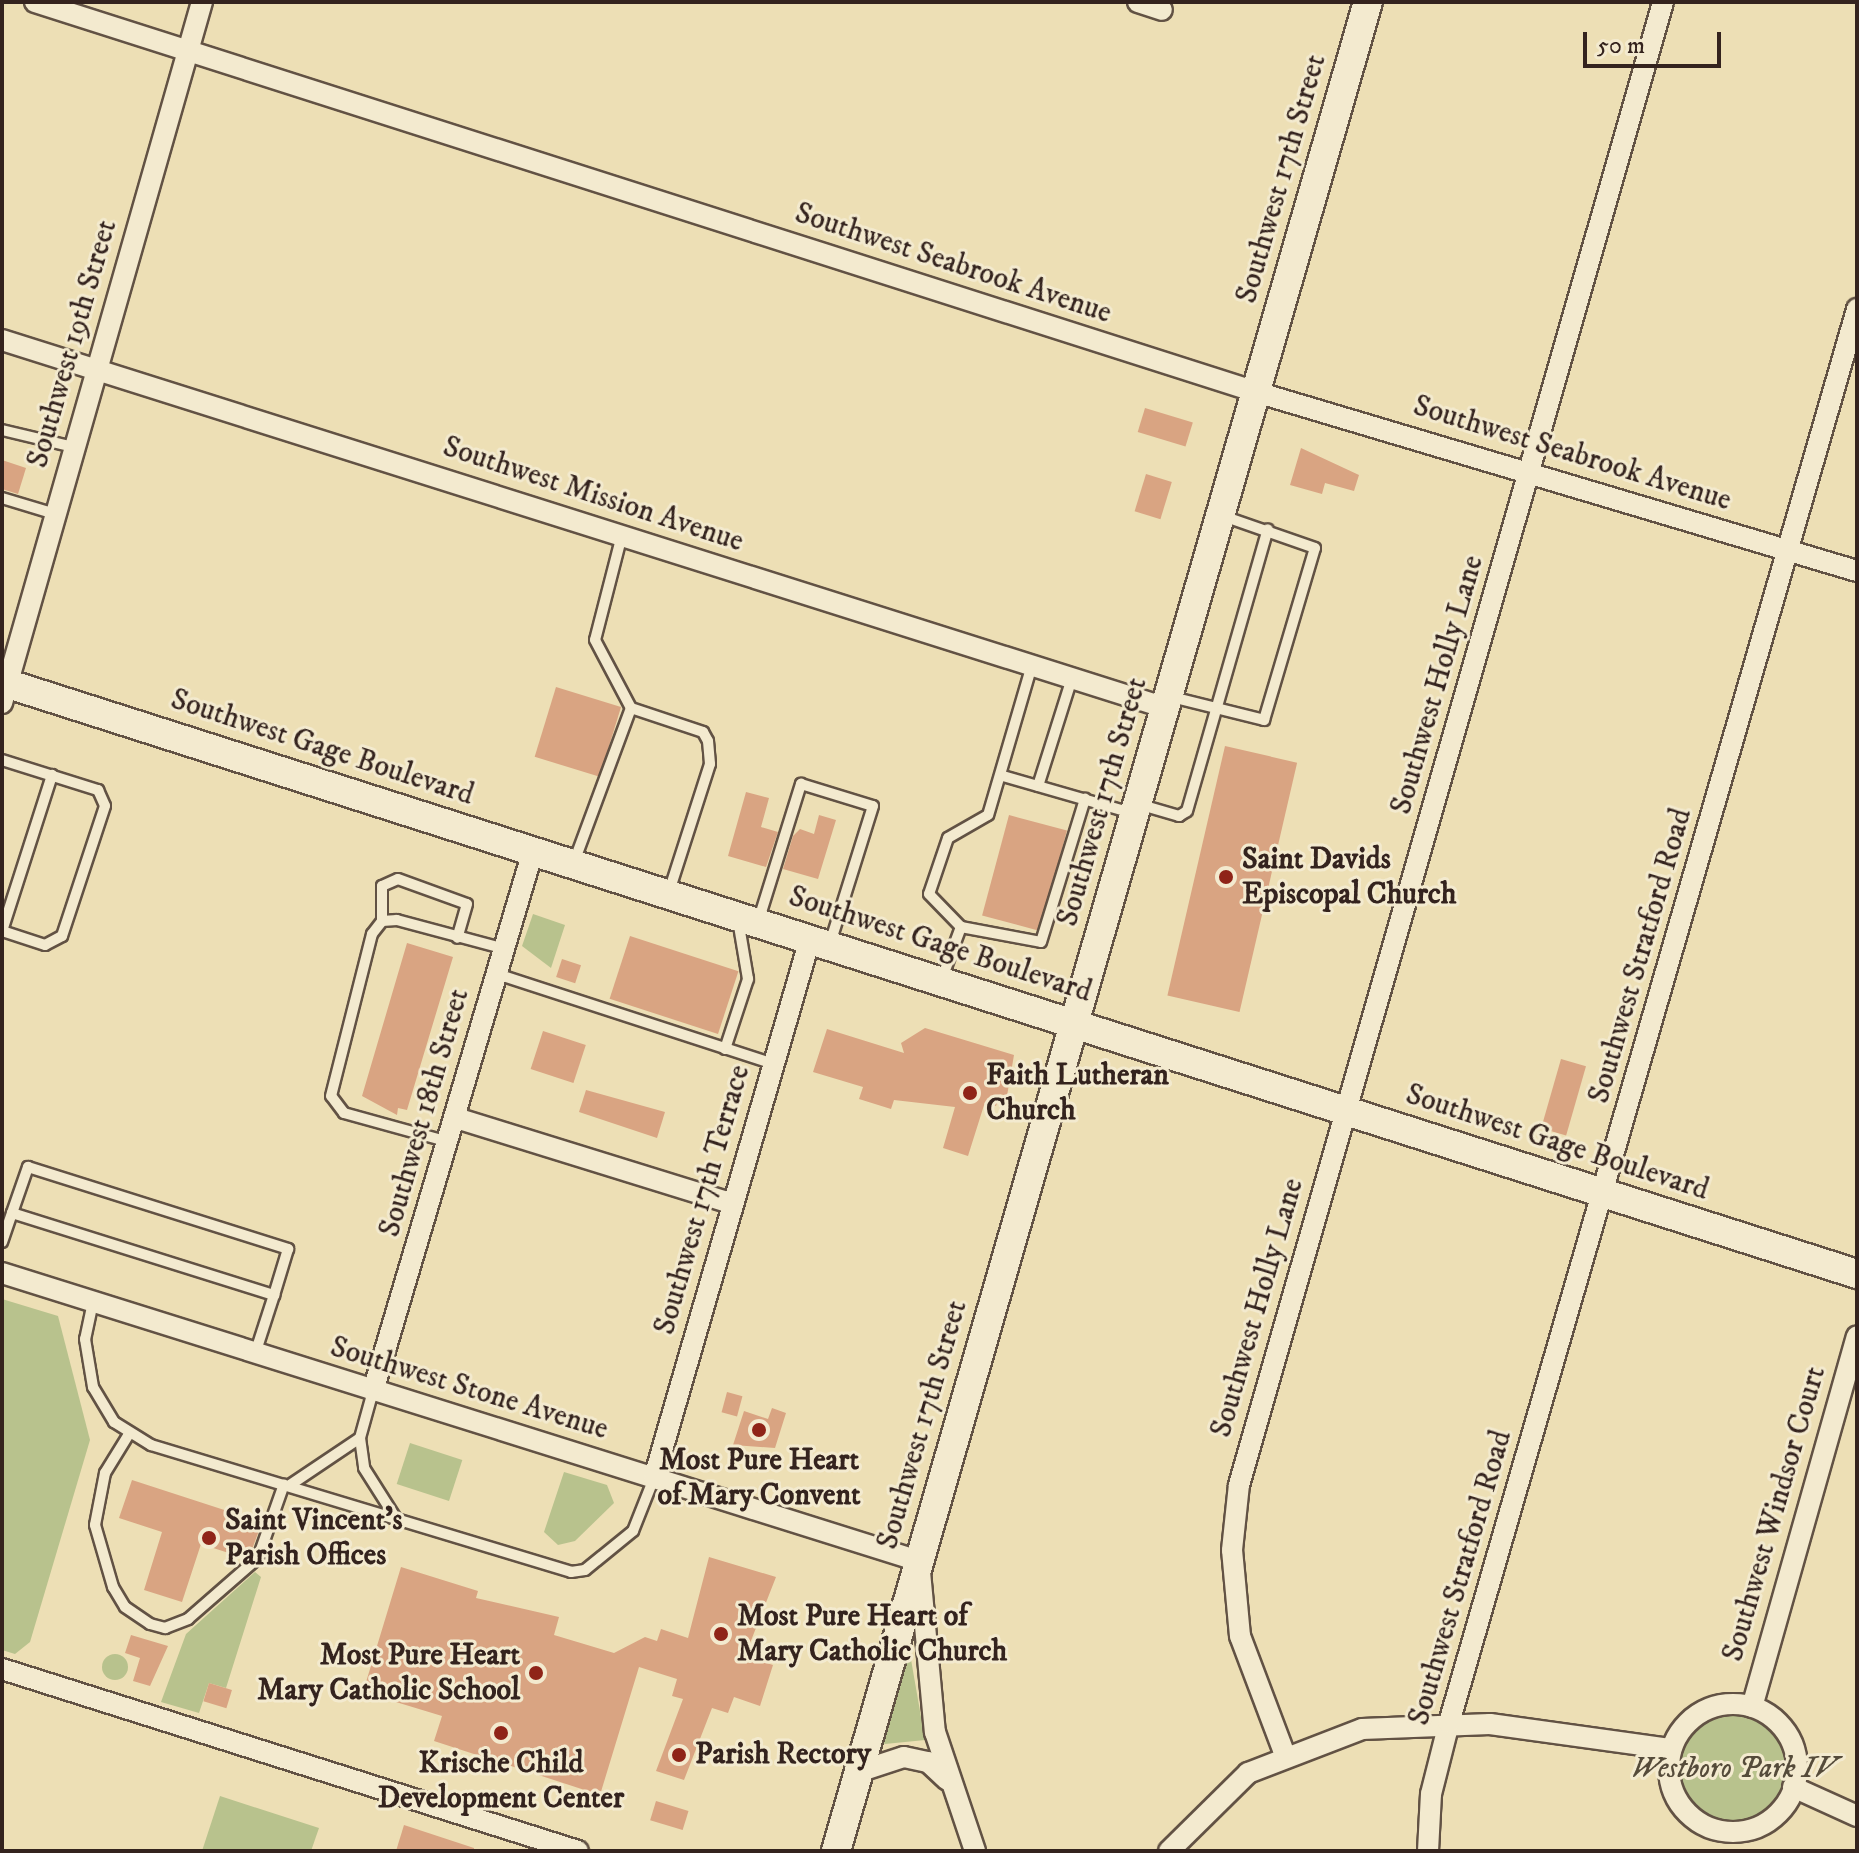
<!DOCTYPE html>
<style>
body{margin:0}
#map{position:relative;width:1859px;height:1853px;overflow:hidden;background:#eddfb5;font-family:"IM FELL DW Pica",serif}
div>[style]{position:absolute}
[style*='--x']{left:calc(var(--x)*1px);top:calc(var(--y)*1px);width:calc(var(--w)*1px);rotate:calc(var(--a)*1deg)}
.green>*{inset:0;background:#b8c28d;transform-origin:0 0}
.round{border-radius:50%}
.building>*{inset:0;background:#d9a482;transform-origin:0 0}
.roads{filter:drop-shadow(2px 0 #625244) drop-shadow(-2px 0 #625244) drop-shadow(0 2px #625244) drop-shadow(0 -2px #625244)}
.lane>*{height:10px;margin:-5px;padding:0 5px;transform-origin:5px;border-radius:5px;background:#f3eacf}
.street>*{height:20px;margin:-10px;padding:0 10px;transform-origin:10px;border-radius:10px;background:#f3eacf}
.street>.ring{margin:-10px;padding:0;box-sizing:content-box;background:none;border:20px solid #f3eacf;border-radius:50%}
.secondary>*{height:28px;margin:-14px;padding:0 14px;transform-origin:14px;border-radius:14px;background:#f3eacf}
.dots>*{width:22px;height:22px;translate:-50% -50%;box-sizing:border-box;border:4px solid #f3eacf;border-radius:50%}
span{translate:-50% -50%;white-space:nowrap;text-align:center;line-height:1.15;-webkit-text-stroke:6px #f3eacf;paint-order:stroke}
.street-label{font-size:30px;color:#34231e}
.poi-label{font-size:30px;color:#34231e;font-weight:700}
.left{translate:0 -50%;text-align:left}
.right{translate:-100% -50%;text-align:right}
.park-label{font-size:30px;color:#554b3a;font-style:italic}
.frame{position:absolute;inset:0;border:4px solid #34231e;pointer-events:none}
.scale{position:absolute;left:1583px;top:32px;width:138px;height:36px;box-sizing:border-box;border:4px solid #34231e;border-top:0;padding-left:10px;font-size:24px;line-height:28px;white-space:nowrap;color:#34231e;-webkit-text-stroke:6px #f3eacf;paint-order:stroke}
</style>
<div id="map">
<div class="green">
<div style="clip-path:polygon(533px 914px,565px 925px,551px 968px,522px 946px)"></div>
<div style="clip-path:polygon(2px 1299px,58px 1316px,90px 1440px,30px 1642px,15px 1654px,2px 1650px)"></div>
<div style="left:410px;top:1443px;width:55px;height:43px;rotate:18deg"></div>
<div style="clip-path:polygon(564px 1472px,607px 1485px,614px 1503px,575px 1541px,558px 1545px,544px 1532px)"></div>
<div style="clip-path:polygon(255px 1572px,261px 1577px,226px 1688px,209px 1683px,199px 1713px,161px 1702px,186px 1634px)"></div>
<div style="clip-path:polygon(909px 1648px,925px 1740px,885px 1744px,881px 1741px)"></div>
<div class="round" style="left:102px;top:1654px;width:26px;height:26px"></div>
<div class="round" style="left:1680px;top:1714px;width:108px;height:108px"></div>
<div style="clip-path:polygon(220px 1796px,319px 1828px,311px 1851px,202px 1851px)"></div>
</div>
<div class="building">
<div style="left:1145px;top:408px;width:50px;height:25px;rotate:17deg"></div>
<div style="clip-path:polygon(1301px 448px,1359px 475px,1354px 491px,1325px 483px,1322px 494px,1290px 485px)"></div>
<div style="clip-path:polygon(2px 460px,26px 468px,18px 494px,2px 489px)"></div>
<div style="left:1146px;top:474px;width:27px;height:39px;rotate:17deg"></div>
<div style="left:556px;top:687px;width:68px;height:73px;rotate:17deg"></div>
<div style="left:1225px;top:746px;width:74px;height:256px;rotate:13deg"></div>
<div style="clip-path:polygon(746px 792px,769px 798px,761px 827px,778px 832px,766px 867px,728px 856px)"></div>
<div style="clip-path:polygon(819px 815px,836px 820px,818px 879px,783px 869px,793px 836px,800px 829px,814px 834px)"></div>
<div style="left:1009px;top:815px;width:60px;height:104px;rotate:15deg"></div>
<div style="left:630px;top:936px;width:114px;height:66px;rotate:18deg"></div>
<div style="clip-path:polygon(407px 943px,453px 957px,407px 1110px,398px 1108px,397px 1115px,362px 1096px)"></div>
<div style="left:562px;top:959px;width:20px;height:19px;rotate:18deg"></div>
<div style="clip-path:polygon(925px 1028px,1014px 1055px,1007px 1096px,1000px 1094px,996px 1106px,985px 1102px,968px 1156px,943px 1148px,955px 1107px,894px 1100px,891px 1109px,859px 1099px,863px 1087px,813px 1072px,827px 1029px,904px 1053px,901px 1043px)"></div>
<div style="left:543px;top:1031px;width:45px;height:40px;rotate:18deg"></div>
<div style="left:1561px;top:1059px;width:26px;height:72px;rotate:16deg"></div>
<div style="clip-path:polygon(586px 1090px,665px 1112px,657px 1138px,579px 1112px)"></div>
<div style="left:727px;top:1392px;width:16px;height:21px;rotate:15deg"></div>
<div style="clip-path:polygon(772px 1408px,786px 1413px,775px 1448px,733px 1445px,744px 1411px,768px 1419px)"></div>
<div style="clip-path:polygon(132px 1480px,252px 1519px,261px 1525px,251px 1552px,241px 1557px,201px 1544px,182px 1602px,144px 1590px,162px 1532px,119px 1518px)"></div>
<div style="clip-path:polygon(709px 1557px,776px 1577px,745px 1656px,773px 1665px,760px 1706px,734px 1697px,728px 1713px,712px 1708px,684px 1780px,656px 1771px,683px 1699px,672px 1696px,677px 1679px,639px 1667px,600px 1795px,434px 1741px,442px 1716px,363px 1692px,401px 1567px,478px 1591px,476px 1598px,559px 1617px,554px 1635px,614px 1653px,645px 1637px,657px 1641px,661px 1629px,688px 1638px)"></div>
<div style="clip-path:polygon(131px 1635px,168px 1646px,150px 1686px,133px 1681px,140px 1658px,125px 1653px)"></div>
<div style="left:209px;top:1683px;width:24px;height:19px;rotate:17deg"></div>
<div style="left:656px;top:1801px;width:34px;height:20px;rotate:17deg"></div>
<div style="clip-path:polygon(404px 1825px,474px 1848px,474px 1851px,396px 1851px)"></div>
</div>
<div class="roads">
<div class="lane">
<div style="--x:2;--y:430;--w:74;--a:13.3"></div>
<div style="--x:2;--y:498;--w:55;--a:16.8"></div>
<div style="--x:622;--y:535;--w:108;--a:104.4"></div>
<div style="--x:595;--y:640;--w:77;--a:62.1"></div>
<div style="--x:1032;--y:665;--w:156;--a:106.3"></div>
<div style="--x:988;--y:815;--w:46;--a:150.1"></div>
<div style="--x:948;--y:838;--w:59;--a:108.7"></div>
<div style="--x:929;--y:894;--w:46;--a:45.9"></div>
<div style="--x:961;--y:927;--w:81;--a:10.6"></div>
<div style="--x:1041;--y:942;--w:150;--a:-72.9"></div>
<div style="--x:1172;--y:697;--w:95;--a:14"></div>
<div style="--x:1264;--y:720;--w:179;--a:-73.5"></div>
<div style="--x:1315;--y:548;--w:97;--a:-160.8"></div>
<div style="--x:2;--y:760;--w:101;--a:17.4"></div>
<div style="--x:98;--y:790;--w:17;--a:66"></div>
<div style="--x:105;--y:806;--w:137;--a:108.3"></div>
<div style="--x:62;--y:936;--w:19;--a:152"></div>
<div style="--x:45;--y:945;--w:45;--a:-162"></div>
<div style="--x:1003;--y:776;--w:134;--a:16"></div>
<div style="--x:1038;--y:786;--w:113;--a:-72.5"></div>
<div style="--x:1138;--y:804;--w:43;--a:16.3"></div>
<div style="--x:1179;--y:816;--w:9;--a:-32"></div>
<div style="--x:1187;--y:811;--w:293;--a:-74"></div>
<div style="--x:574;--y:862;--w:164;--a:-69.7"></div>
<div style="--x:631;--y:708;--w:76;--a:18.4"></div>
<div style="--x:703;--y:732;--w:10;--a:61"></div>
<div style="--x:708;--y:741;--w:23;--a:85"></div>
<div style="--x:710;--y:764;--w:134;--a:107.8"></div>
<div style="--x:382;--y:921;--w:35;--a:-90"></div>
<div style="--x:382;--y:886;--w:17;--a:-24"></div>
<div style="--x:398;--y:879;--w:73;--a:19.9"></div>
<div style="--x:467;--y:904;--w:35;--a:106"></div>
<div style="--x:758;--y:922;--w:145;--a:-72.7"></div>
<div style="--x:801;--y:784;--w:75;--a:17"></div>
<div style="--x:873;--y:806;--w:144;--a:107.4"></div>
<div style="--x:2;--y:931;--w:164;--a:-72.2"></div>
<div style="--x:497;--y:974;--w:291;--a:18"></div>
<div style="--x:941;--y:981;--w:58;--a:-69.7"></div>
<div style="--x:725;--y:1049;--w:74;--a:-71.8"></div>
<div style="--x:748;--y:979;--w:60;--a:-99.6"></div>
<div style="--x:449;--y:1142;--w:109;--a:-164.6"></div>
<div style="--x:344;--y:1113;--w:21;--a:-127"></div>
<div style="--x:331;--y:1096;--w:167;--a:-75.8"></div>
<div style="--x:372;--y:934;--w:16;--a:-52"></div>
<div style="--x:382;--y:921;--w:15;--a:-4"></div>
<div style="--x:397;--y:920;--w:112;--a:15"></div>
<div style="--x:12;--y:1213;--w:49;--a:-70.8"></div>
<div style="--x:28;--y:1167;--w:273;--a:17.5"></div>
<div style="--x:288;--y:1249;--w:48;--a:106.9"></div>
<div style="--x:2;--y:1242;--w:31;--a:-71"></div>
<div style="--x:12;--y:1213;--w:275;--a:17.4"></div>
<div style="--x:274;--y:1295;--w:62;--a:107.9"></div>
<div style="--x:93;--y:1302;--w:38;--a:102"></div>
<div style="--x:85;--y:1339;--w:49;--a:80.5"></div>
<div style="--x:93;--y:1387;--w:41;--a:59"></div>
<div style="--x:114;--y:1422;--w:44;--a:31.9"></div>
<div style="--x:151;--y:1445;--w:439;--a:16.8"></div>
<div style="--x:571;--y:1572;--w:14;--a:-8"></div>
<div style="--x:585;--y:1570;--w:62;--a:-39.1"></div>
<div style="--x:633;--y:1531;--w:57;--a:-68.4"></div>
<div style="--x:373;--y:1391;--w:49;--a:105.5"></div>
<div style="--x:360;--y:1438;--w:30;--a:82"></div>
<div style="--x:364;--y:1468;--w:62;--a:57.6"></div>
<div style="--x:129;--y:1434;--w:46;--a:121.6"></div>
<div style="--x:105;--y:1473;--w:53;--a:100.9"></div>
<div style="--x:95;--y:1525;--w:65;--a:73.8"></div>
<div style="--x:113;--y:1587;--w:23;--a:59"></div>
<div style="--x:125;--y:1607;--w:30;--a:34"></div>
<div style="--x:150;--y:1624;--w:16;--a:15"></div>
<div style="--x:165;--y:1628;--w:25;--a:-21"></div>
<div style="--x:188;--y:1619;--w:93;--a:-41.1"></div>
<div style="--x:258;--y:1558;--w:78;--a:-70.6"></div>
<div style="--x:290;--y:1485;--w:84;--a:-33.9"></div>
</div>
<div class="street">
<div style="--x:35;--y:2;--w:1282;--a:17.71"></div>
<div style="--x:1256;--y:392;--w:627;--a:16.59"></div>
<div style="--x:1138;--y:2;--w:25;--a:18"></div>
<div style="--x:2;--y:340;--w:1221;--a:17.54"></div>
<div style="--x:2;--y:703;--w:729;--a:-74.08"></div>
<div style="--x:456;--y:1118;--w:290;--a:17.2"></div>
<div style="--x:2;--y:1273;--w:961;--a:17.44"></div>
<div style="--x:919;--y:1561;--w:172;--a:84.7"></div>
<div style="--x:935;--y:1732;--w:126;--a:71.4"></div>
<div style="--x:373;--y:1391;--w:563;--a:-73.5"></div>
<div style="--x:654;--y:1478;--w:561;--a:-73.86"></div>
<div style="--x:2;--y:1669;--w:604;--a:17.54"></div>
<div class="ring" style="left:1669px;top:1704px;width:108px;height:108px"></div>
<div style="--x:1752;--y:1707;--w:385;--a:-74.2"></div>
<div style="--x:1285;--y:1755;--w:127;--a:-110.7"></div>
<div style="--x:1240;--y:1636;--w:86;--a:-95.3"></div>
<div style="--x:1232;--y:1550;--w:65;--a:-83.9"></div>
<div style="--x:1239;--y:1485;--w:1542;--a:-74.04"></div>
<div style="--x:858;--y:1772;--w:48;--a:-18.1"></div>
<div style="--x:904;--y:1757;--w:25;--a:12"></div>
<div style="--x:928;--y:1762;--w:26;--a:43"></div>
<div style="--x:1793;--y:1787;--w:70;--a:24.4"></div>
<div style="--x:1169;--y:1851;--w:111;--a:-44.6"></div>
<div style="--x:1248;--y:1773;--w:122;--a:-21.1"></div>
<div style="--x:1362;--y:1729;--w:128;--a:-2.2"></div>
<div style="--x:1490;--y:1724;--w:183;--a:7.9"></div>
<div style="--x:1428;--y:1851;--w:57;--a:-87"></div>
<div style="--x:1431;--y:1794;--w:73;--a:-75.8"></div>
<div style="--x:1449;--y:1723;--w:1472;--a:-73.9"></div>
</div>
<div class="secondary">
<div style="--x:2;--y:682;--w:1947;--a:17.7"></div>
<div style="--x:836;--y:1851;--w:1924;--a:-73.95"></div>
</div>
</div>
<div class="dots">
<div style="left:1226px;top:877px;background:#8f2418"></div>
<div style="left:970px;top:1093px;background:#8f2418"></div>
<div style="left:759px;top:1430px;background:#8f2418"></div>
<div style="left:209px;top:1538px;background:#8f2418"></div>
<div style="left:721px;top:1634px;background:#8f2418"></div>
<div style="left:536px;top:1673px;background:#8f2418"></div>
<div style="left:501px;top:1733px;background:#8f2418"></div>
<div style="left:679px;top:1755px;background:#8f2418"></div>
</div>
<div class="street-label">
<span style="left:1282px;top:179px;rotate:-74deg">Southwest 17th Street</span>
<span style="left:953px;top:264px;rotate:18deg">Southwest Seabrook Avenue</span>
<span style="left:73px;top:344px;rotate:-74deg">Southwest 19th Street</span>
<span style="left:1572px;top:454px;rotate:17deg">Southwest Seabrook Avenue</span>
<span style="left:593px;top:495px;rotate:18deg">Southwest Mission Avenue</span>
<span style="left:1438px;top:685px;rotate:-74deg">Southwest Holly Lane</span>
<span style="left:322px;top:748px;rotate:18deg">Southwest Gage Boulevard</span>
<span style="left:1103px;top:802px;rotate:-74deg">Southwest 17th Street</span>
<span style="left:940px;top:945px;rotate:18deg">Southwest Gage Boulevard</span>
<span style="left:1641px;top:956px;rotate:-74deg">Southwest Stratford Road</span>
<span style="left:425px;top:1113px;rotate:-74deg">Southwest 18th Street</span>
<span style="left:1557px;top:1143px;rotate:18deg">Southwest Gage Boulevard</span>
<span style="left:703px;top:1200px;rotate:-74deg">Southwest 17th Terrace</span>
<span style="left:1258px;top:1308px;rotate:-74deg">Southwest Holly Lane</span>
<span style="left:469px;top:1389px;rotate:17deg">Southwest Stone Avenue</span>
<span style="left:923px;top:1425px;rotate:-74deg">Southwest 17th Street</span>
<span style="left:1775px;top:1514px;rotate:-74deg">Southwest Windsor Court</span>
<span style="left:1461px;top:1578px;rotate:-74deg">Southwest Stratford Road</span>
</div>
<div class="poi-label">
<span class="left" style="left:1242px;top:877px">Saint Davids<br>Episcopal Church</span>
<span class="left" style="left:986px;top:1093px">Faith Lutheran<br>Church</span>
<span style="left:759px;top:1478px">Most Pure Heart<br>of Mary Convent</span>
<span class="left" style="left:225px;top:1538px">Saint Vincent's<br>Parish Offices</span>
<span class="left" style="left:737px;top:1634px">Most Pure Heart of<br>Mary Catholic Church</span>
<span class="right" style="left:520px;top:1673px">Most Pure Heart<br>Mary Catholic School</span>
<span class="left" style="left:695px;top:1755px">Parish Rectory</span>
<span style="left:501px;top:1781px">Krische Child<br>Development Center</span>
</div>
<div class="park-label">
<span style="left:1734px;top:1769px">Westboro Park IV</span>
</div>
<div class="frame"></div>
<div class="scale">50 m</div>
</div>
